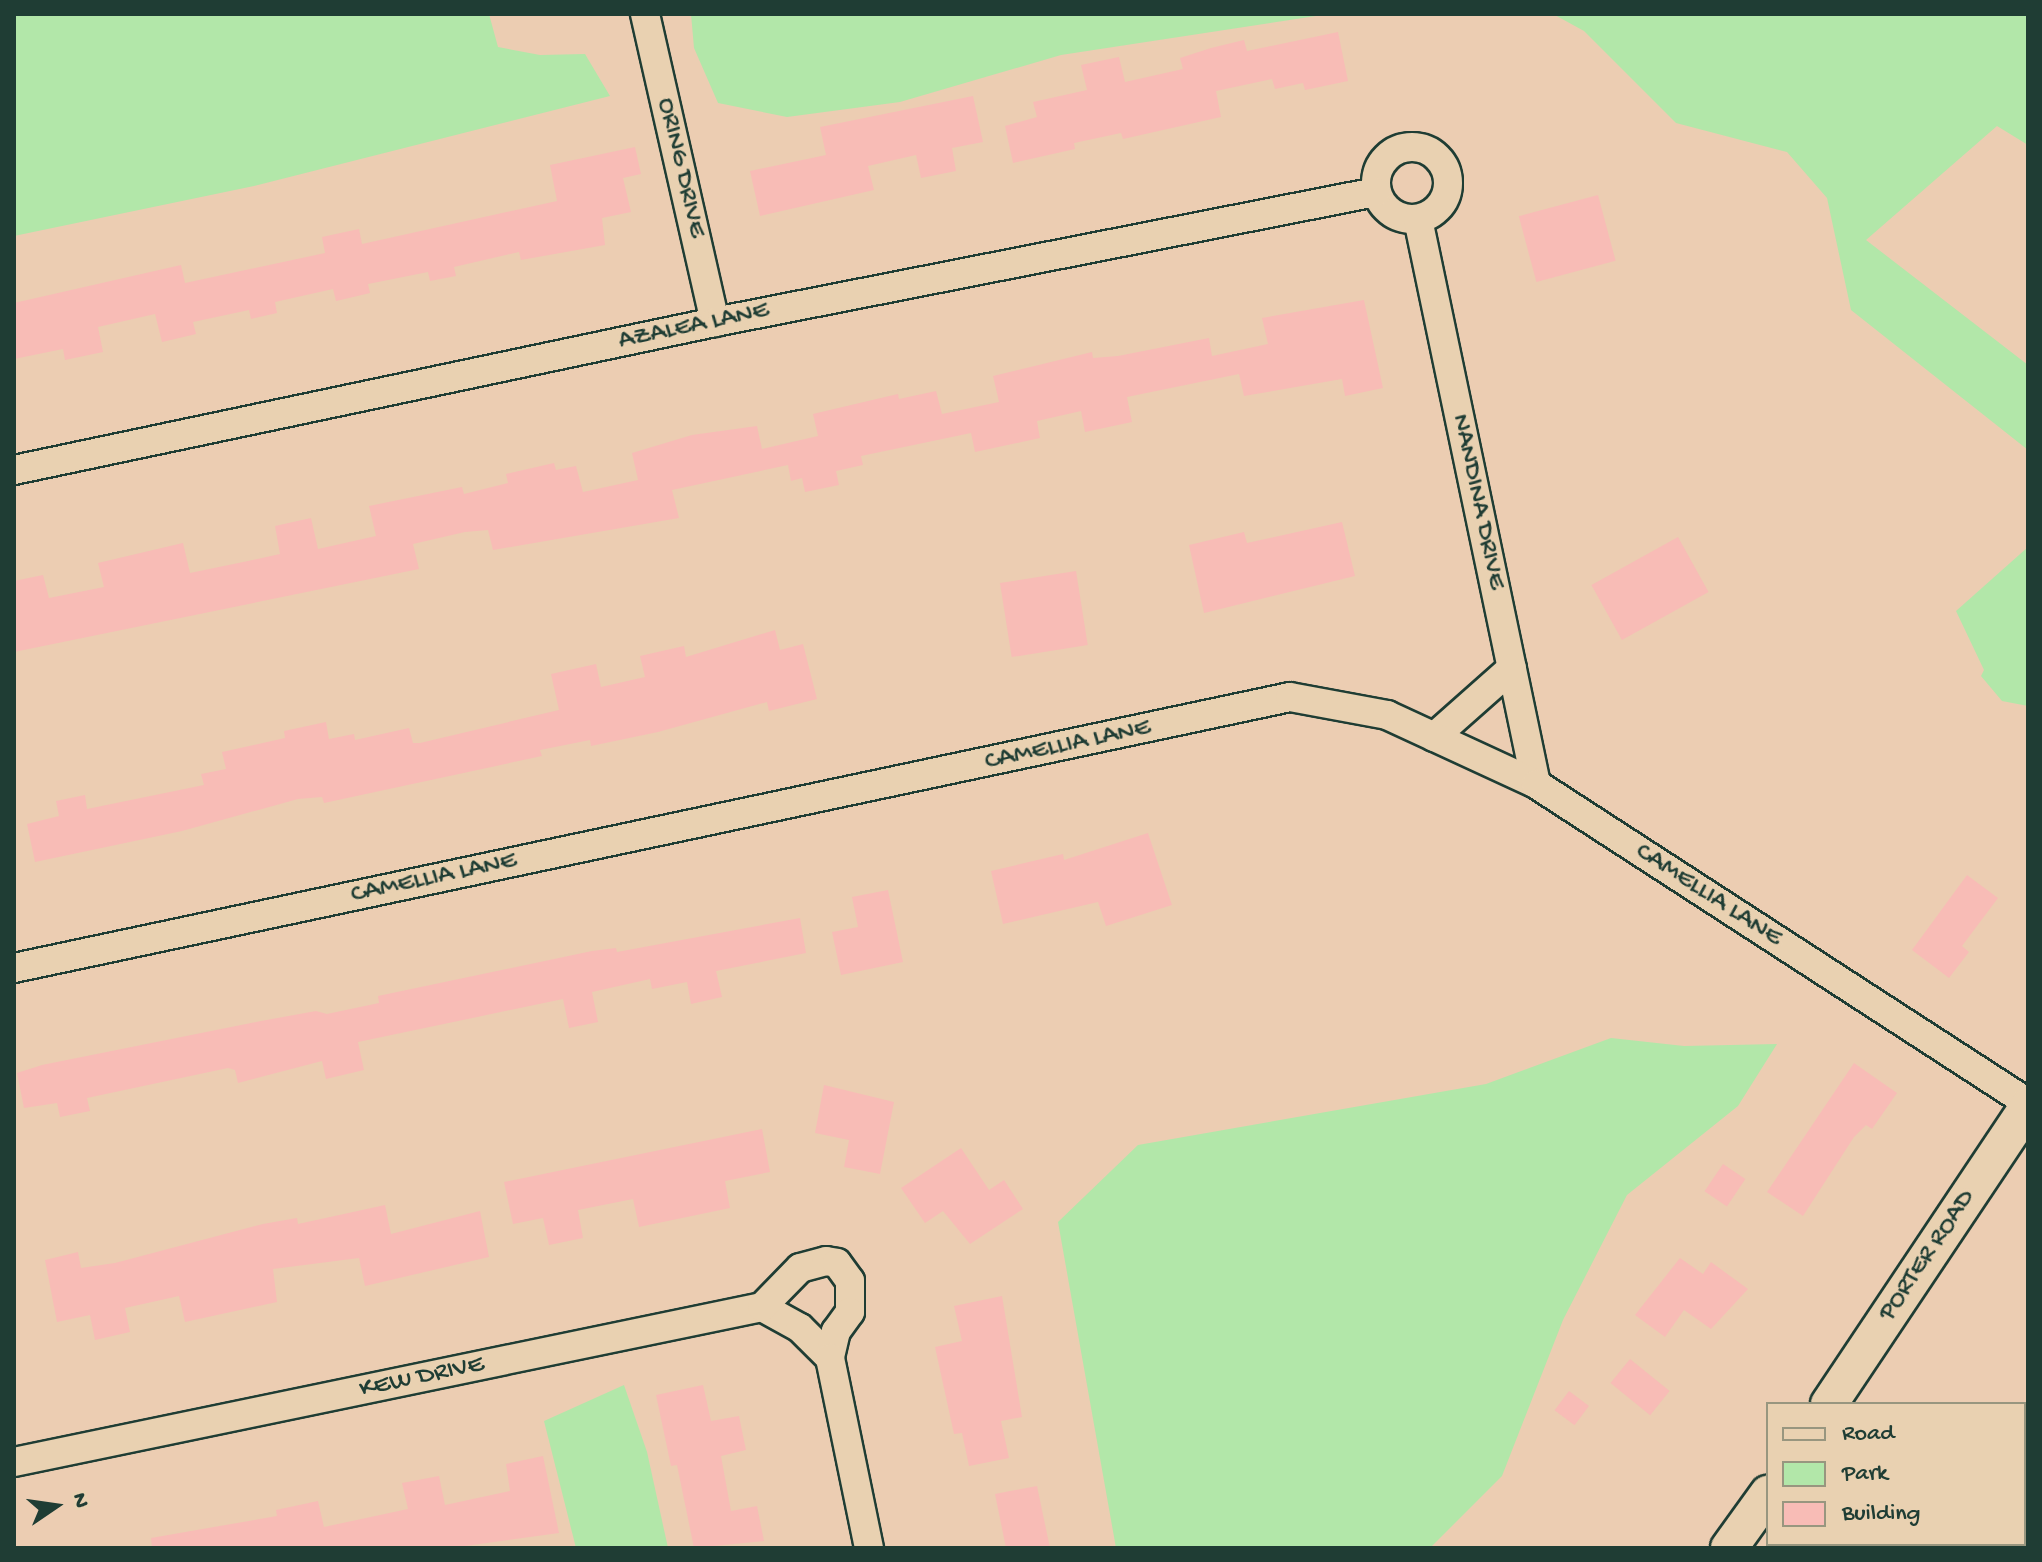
<!DOCTYPE html>
<style>
body{margin:0}
#map{position:relative;width:2042px;height:1562px;overflow:hidden;background:#eccdb2;font-family:"Gochi Hand",sans-serif}
div>[style]{position:absolute}
[style*='--x']{left:calc(var(--x)*1px);top:calc(var(--y)*1px);width:calc(var(--w)*1px);rotate:calc(var(--a)*1deg)}
.green>*{inset:0;background:#b2e7a9}
.building>*{inset:0;background:#f8bcb6;transform-origin:0 0}
.roads{filter:drop-shadow(2px 0 #1f3d34) drop-shadow(-2px 0 #1f3d34) drop-shadow(0 2px #1f3d34) drop-shadow(0 -2px #1f3d34)}
.minor>*{height:28px;margin:-14px;padding:0 14px;transform-origin:14px;border-radius:14px;background:#e9d1b1}
.minor>.ring{margin:-14px;padding:0;box-sizing:content-box;background:none;border:28px solid #e9d1b1;border-radius:50%}
.major>*{height:36px;margin:-18px;padding:0 18px;transform-origin:18px;border-radius:18px;background:#e9d1b1}
span{translate:-50% -50%;white-space:nowrap;text-align:center;line-height:1.15;-webkit-text-stroke:6px #e9d1b1;paint-order:stroke}
.street-label{font-size:26px;color:#1f3d34}
.frame{position:absolute;inset:0;border:16px solid #1f3d34;pointer-events:none}
.legend{position:absolute;left:1766px;top:1402px;width:260px;height:144px;box-sizing:border-box;background:#e9d1b1;border:2px solid #98967f;margin:0;padding:10px 14px;list-style:none;font-size:24px;color:#1f3d34}
.legend li{display:flex;align-items:center;gap:16px;height:40px}
.legend b{width:40px;border:2px solid #98967f}
.north{position:absolute;left:16px;top:1466px;width:80px;height:80px;-webkit-text-stroke:6px #e9d1b1;paint-order:stroke;rotate:77deg;font-size:22px;font-weight:700;line-height:32px;text-align:center;color:#1f3d34}
.north::after{content:'';display:block;margin:auto;width:28px;height:36px;background:#1f3d34;clip-path:polygon(50% 0,100% 100%,50% 72%,0 100%)}
</style>
<div id="map">
<div class="green">
<div style="clip-path:polygon(14px 14px,489px 14px,498px 47px,540px 55px,585px 54px,610px 96px,254px 186px,14px 236px)"></div>
<div style="clip-path:polygon(691px 14px,1329px 14px,1061px 55px,900px 102px,787px 117px,718px 103px,694px 48px)"></div>
<div style="clip-path:polygon(1553px 14px,2028px 14px,2028px 145px,1997px 126px,1866px 240px,2028px 365px,2028px 450px,1851px 310px,1827px 198px,1787px 152px,1676px 123px,1584px 31px)"></div>
<div style="clip-path:polygon(2028px 547px,2028px 706px,2002px 701px,1981px 676px,1984px 670px,1956px 611px)"></div>
<div style="clip-path:polygon(1611px 1038px,1684px 1046px,1777px 1044px,1738px 1106px,1627px 1195px,1563px 1320px,1502px 1476px,1430px 1548px,1116px 1548px,1058px 1222px,1138px 1145px,1486px 1084px)"></div>
<div style="clip-path:polygon(624px 1385px,647px 1452px,668px 1548px,576px 1548px,544px 1421px)"></div>
</div>
<div class="building">
<div style="clip-path:polygon(1338px 32px,1348px 81px,1305px 90px,1303px 83px,1275px 89px,1272px 79px,1216px 91px,1221px 117px,1123px 139px,1121px 133px,1074px 143px,1075px 149px,1013px 163px,1005px 126px,1037px 117px,1033px 102px,1087px 90px,1081px 65px,1119px 57px,1125px 82px,1183px 69px,1180px 58px,1211px 48px,1244px 40px,1247px 51px)"></div>
<div style="clip-path:polygon(973px 96px,983px 142px,952px 148px,956px 171px,921px 178px,916px 155px,868px 166px,874px 190px,760px 216px,750px 171px,826px 155px,820px 127px)"></div>
<div style="clip-path:polygon(635px 147px,641px 174px,623px 178px,631px 212px,602px 218px,605px 245px,521px 260px,519px 252px,454px 267px,456px 276px,430px 281px,428px 272px,368px 284px,370px 293px,336px 301px,333px 289px,275px 302px,277px 313px,251px 319px,249px 310px,193px 322px,196px 334px,162px 342px,155px 314px,98px 327px,103px 352px,65px 360px,63px 349px,14px 359px,14px 303px,181px 265px,185px 283px,325px 253px,322px 237px,359px 229px,362px 244px,557px 201px,550px 165px)"></div>
<div style="left:1598px;top:195px;width:68px;height:82px;rotate:75deg"></div>
<div style="clip-path:polygon(1364px 300px,1383px 388px,1345px 396px,1342px 379px,1244px 396px,1239px 374px,1127px 397px,1132px 422px,1085px 432px,1081px 411px,1037px 421px,1040px 438px,975px 452px,971px 433px,861px 456px,863px 465px,836px 471px,839px 485px,805px 492px,802px 478px,791px 481px,788px 465px,672px 490px,679px 518px,493px 550px,488px 530px,465px 532px,413px 544px,419px 569px,14px 652px,14px 581px,43px 575px,49px 598px,104px 587px,98px 563px,183px 543px,190px 573px,248px 561px,280px 554px,275px 526px,311px 518px,318px 549px,376px 536px,369px 506px,462px 487px,464px 494px,508px 483px,506px 474px,554px 463px,556px 470px,576px 466px,583px 492px,638px 480px,632px 453px,692px 435px,757px 426px,762px 449px,818px 436px,813px 414px,898px 394px,899px 399px,936px 391px,942px 414px,999px 402px,993px 376px,1092px 352px,1093px 358px,1118px 356px,1209px 338px,1212px 356px,1268px 344px,1262px 318px)"></div>
<div style="clip-path:polygon(1342px 522px,1355px 576px,1204px 613px,1189px 545px,1244px 532px,1247px 543px)"></div>
<div style="left:1678px;top:537px;width:63px;height:99px;rotate:61deg"></div>
<div style="left:1076px;top:571px;width:75px;height:77px;rotate:81deg"></div>
<div style="clip-path:polygon(775px 630px,780px 650px,803px 644px,817px 699px,769px 711px,767px 702px,658px 732px,591px 746px,590px 740px,540px 750px,542px 756px,324px 803px,322px 797px,298px 799px,182px 831px,35px 862px,27px 824px,59px 816px,56px 801px,85px 795px,87px 809px,204px 785px,201px 774px,226px 769px,222px 752px,285px 738px,284px 731px,326px 722px,329px 739px,354px 734px,355px 740px,409px 728px,413px 743px,420px 743px,559px 710px,551px 674px,596px 664px,601px 687px,645px 677px,640px 656px,684px 646px,686px 657px)"></div>
<div style="clip-path:polygon(1148px 833px,1172px 905px,1106px 926px,1098px 902px,1003px 924px,991px 871px,1063px 854px,1064px 860px)"></div>
<div style="clip-path:polygon(1967px 875px,1998px 898px,1962px 946px,1969px 952px,1949px 978px,1912px 950px)"></div>
<div style="clip-path:polygon(888px 890px,903px 962px,841px 975px,832px 932px,858px 927px,852px 897px)"></div>
<div style="clip-path:polygon(800px 918px,806px 953px,716px 971px,722px 997px,691px 1004px,687px 982px,652px 989px,650px 979px,592px 992px,598px 1022px,569px 1028px,563px 999px,358px 1042px,364px 1070px,326px 1079px,322px 1061px,238px 1083px,235px 1070px,228px 1068px,87px 1098px,90px 1111px,60px 1117px,57px 1103px,24px 1108px,17px 1073px,42px 1065px,261px 1021px,316px 1011px,327px 1014px,379px 1003px,378px 996px,592px 951px,616px 948px,617px 952px)"></div>
<div style="clip-path:polygon(1854px 1063px,1897px 1093px,1872px 1129px,1866px 1125px,1854px 1137px,1803px 1216px,1767px 1192px)"></div>
<div style="clip-path:polygon(824px 1085px,894px 1102px,880px 1174px,844px 1167px,849px 1140px,815px 1133px)"></div>
<div style="clip-path:polygon(762px 1129px,770px 1172px,725px 1181px,730px 1208px,639px 1227px,633px 1199px,578px 1210px,583px 1238px,549px 1245px,543px 1218px,513px 1224px,504px 1182px)"></div>
<div style="clip-path:polygon(961px 1148px,989px 1190px,1004px 1180px,1023px 1209px,970px 1244px,943px 1211px,925px 1223px,901px 1188px)"></div>
<div style="left:1723px;top:1164px;width:27px;height:33px;rotate:34deg"></div>
<div style="clip-path:polygon(385px 1205px,391px 1234px,480px 1211px,489px 1257px,365px 1286px,359px 1258px,273px 1269px,277px 1302px,185px 1322px,179px 1296px,125px 1308px,130px 1332px,95px 1340px,90px 1315px,57px 1322px,45px 1260px,78px 1252px,81px 1268px,115px 1263px,263px 1224px,297px 1218px,298px 1224px)"></div>
<div style="clip-path:polygon(1680px 1258px,1703px 1274px,1711px 1262px,1748px 1289px,1711px 1329px,1684px 1310px,1665px 1337px,1635px 1315px)"></div>
<div style="clip-path:polygon(1002px 1296px,1022px 1417px,1001px 1421px,1009px 1458px,969px 1466px,962px 1433px,954px 1434px,935px 1347px,962px 1341px,954px 1306px)"></div>
<div style="left:1630px;top:1359px;width:51px;height:31px;rotate:39deg"></div>
<div style="clip-path:polygon(703px 1385px,711px 1421px,739px 1416px,746px 1450px,721px 1456px,731px 1511px,757px 1506px,764px 1541px,694px 1548px,677px 1465px,671px 1466px,656px 1395px)"></div>
<div style="left:1569px;top:1391px;width:25px;height:24px;rotate:37deg"></div>
<div style="clip-path:polygon(543px 1456px,559px 1533px,451px 1548px,152px 1548px,151px 1538px,277px 1516px,276px 1510px,318px 1501px,324px 1527px,408px 1509px,402px 1483px,439px 1476px,445px 1505px,510px 1491px,506px 1464px)"></div>
<div style="clip-path:polygon(1037px 1486px,1050px 1548px,1006px 1548px,995px 1494px)"></div>
</div>
<div class="roads">
<div class="minor">
<div style="--x:645;--y:14;--w:316;--a:77.2"></div>
<div class="ring" style="left:1376px;top:147px;width:44px;height:44px"></div>
<div style="--x:1418;--y:219;--w:577;--a:78.2"></div>
<div style="--x:14;--y:470;--w:716;--a:-11.92"></div>
<div style="--x:715;--y:322;--w:674;--a:-11.13"></div>
<div style="--x:1434;--y:737;--w:104;--a:-41.5"></div>
<div style="--x:14;--y:968;--w:1304;--a:-11.99"></div>
<div style="--x:1290;--y:697;--w:99;--a:10.5"></div>
<div style="--x:1387;--y:715;--w:164;--a:24.8"></div>
<div style="--x:1536;--y:784;--w:586;--a:32.96"></div>
<div style="--x:762;--y:1307;--w:43;--a:28.9"></div>
<div style="--x:800;--y:1328;--w:42;--a:45"></div>
<div style="--x:14;--y:1462;--w:764;--a:-11.71"></div>
<div style="--x:762;--y:1307;--w:54;--a:-45.7"></div>
<div style="--x:800;--y:1268;--w:27;--a:-15"></div>
<div style="--x:826;--y:1261;--w:11;--a:10"></div>
<div style="--x:837;--y:1263;--w:22;--a:54"></div>
<div style="--x:850;--y:1281;--w:31;--a:90"></div>
<div style="--x:850;--y:1312;--w:24;--a:126"></div>
<div style="--x:836;--y:1331;--w:28;--a:103"></div>
<div style="--x:830;--y:1358;--w:194;--a:78.4"></div>
</div>
<div class="major">
<div style="--x:1829;--y:1404;--w:358;--a:-56.2"></div>
<div style="--x:1729;--y:1548;--w:67;--a:-54.2"></div>
</div>
</div>
<div class="street-label">
<span style="left:680px;top:168px;rotate:77deg">ORING DRIVE</span>
<span style="left:694px;top:327px;rotate:-12deg">AZALEA LANE</span>
<span style="left:1477px;top:502px;rotate:78deg">NANDINA DRIVE</span>
<span style="left:1068px;top:746px;rotate:-12deg">CAMELLIA LANE</span>
<span style="left:434px;top:879px;rotate:-12deg">CAMELLIA LANE</span>
<span style="left:1708px;top:896px;rotate:33deg">CAMELLIA LANE</span>
<span style="left:1928px;top:1256px;rotate:-56deg">PORTER ROAD</span>
<span style="left:422px;top:1378px;rotate:-12deg">KEW DRIVE</span>
</div>
<div class="frame"></div>
<ul class="legend">
<li><b style="height:10px;background:#e9d1b1"></b>Road</li>
<li><b style="height:22px;background:#b2e7a9"></b>Park</li>
<li><b style="height:22px;background:#f8bcb6"></b>Building</li>
</ul>
<div class="north">N</div>
</div>
